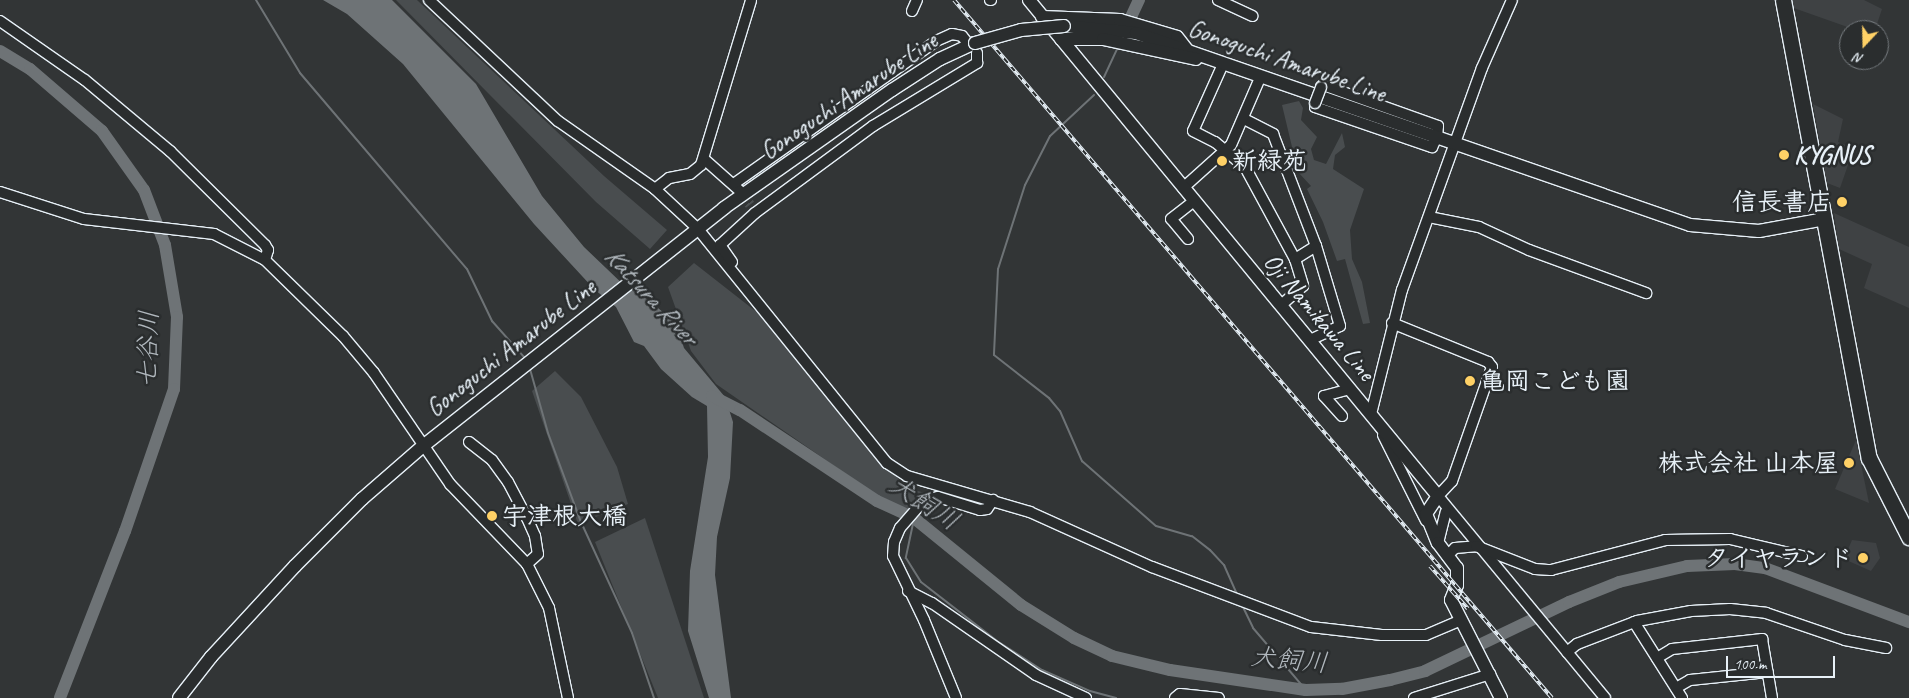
<!DOCTYPE html>
<meta charset="utf-8">
<style>
body{margin:0}
#map{position:relative;width:1909px;height:698px;overflow:hidden;background:#323536;font-family:Caveat,"Klee One",sans-serif}
div>[style]{position:absolute}
[style*='--x']{left:calc(var(--x)*1px);top:calc(var(--y)*1px);width:calc(var(--w)*1px);rotate:calc(var(--a)*1deg)}
.built>*{inset:0;background:#3f4244}
.green>*{inset:0;background:#494d4f}
.water>*{inset:0;background:#6e7376}
.stream>*{height:2px;margin:-1px;padding:0 1px;transform-origin:1px;border-radius:1px;background:#6e7376}
.river>*{height:12px;margin:-6px;padding:0 6px;transform-origin:6px;border-radius:6px;background:#6e7376}
.minor-tunnel>*{height:10px;margin-top:-5px;transform-origin:0;background:repeating-linear-gradient(90deg,#4d5153 0 10px,transparent 0 15px)}
.roads{filter:drop-shadow(1px 0 #e8f1f8) drop-shadow(-1px 0 #e8f1f8) drop-shadow(0 1px #e8f1f8) drop-shadow(0 -1px #e8f1f8)}
.minor>*{height:10px;margin:-5px;padding:0 5px;transform-origin:5px;border-radius:5px;background:#2a2d2e}
.major>*{height:12px;margin:-6px;padding:0 6px;transform-origin:6px;border-radius:6px;background:#2a2d2e}
.highway>*{height:15px;margin:-7.5px;padding:0 7.5px;transform-origin:7.5px;border-radius:7.5px;background:#2a2d2e}
.rail>*{height:4px;margin-top:-2px;transform-origin:0;background:repeating-linear-gradient(90deg,#2a2d2e 0 5.5px,#e8f1f8 0 11px);box-sizing:border-box;border-block:1px solid #e8f1f8}
.bridges{filter:drop-shadow(1px 0 #e8f1f8) drop-shadow(-1px 0 #e8f1f8) drop-shadow(0 1px #e8f1f8) drop-shadow(0 -1px #e8f1f8)}
.minor-bridge>*{height:10px;margin:-5px;padding:0 5px;transform-origin:5px;border-radius:5px;background:#2a2d2e}
.major-bridge>*{height:12px;margin:-6px;padding:0 6px;transform-origin:6px;border-radius:6px;background:#2a2d2e}
.dots>*{width:14px;height:14px;translate:-50% -50%;box-sizing:border-box;border:2px solid #2a2d2e;border-radius:50%}
span{translate:-50% -50%;white-space:nowrap;text-align:center;line-height:1.15;-webkit-text-stroke:5px #2a2d2e;paint-order:stroke}
.street-label{font-size:25px;color:#e8f1f8}
.poi-label{font-size:25px;color:#e8f1f8;font-weight:700}
.left{translate:0 -50%;text-align:left}
.right{translate:-100% -50%;text-align:right}
.water-label{font-size:26px;color:#b1b8be;font-style:italic}
.north{position:absolute;left:1839px;top:20px;width:50px;height:50px;box-sizing:border-box;background:#2a2d2e;border:1px solid #767b7f;border-radius:50%;rotate:201deg;font-size:14px;font-weight:700;line-height:20px;text-align:center;color:#e8f1f8}
.north::after{content:'';display:block;margin:auto;width:18px;height:22px;background:#ffd166;clip-path:polygon(50% 0,100% 100%,50% 72%,0 100%)}
.scale{position:absolute;left:1726px;top:656px;width:109px;height:22px;box-sizing:border-box;border:2px solid #e8f1f8;border-top:0;padding-left:6px;font-size:15px;line-height:18px;white-space:nowrap;color:#e8f1f8;-webkit-text-stroke:4px #2a2d2e;paint-order:stroke}
</style>
<div id="map">
<div class="built">
<div style="clip-path:polygon(1787px 0,1864px 0,1882px 9px,1875px 30px,1856px 30px,1788px 6px)"></div>
<div style="clip-path:polygon(1813px 104px,1843px 119px,1838px 142px,1854px 148px,1840px 188px,1827px 183px)"></div>
<div style="clip-path:polygon(1834px 213px,1909px 247px,1909px 308px,1864px 288px,1872px 264px,1839px 249px)"></div>
<div style="clip-path:polygon(1856px 440px,1869px 503px,1835px 489px)"></div>
<div style="clip-path:polygon(1852px 540px,1876px 543px,1880px 558px,1871px 571px,1844px 559px)"></div>
</div>
<div class="green">
<div style="clip-path:polygon(396px 0,417px 0,604px 176px,667px 230px,650px 249px,596px 202px)"></div>
<div style="clip-path:polygon(1299px 101px,1303px 108px,1301px 120px,1317px 137px,1311px 149px,1314px 160px,1326px 164px,1342px 133px,1345px 147px,1335px 155px,1333px 169px,1364px 189px,1350px 230px,1352px 259px,1362px 282px,1370px 323px,1363px 324px,1345px 259px,1337px 261px,1323px 222px,1307px 189px,1311px 186px,1298px 172px,1282px 105px)"></div>
<div style="clip-path:polygon(694px 263px,767px 320px,905px 487px,928px 494px,909px 509px,888px 503px,716px 384px,691px 351px,668px 287px)"></div>
<div style="clip-path:polygon(555px 371px,581px 397px,617px 467px,628px 504px,578px 524px,532px 391px)"></div>
<div style="clip-path:polygon(645px 518px,704px 698px,658px 698px,595px 542px)"></div>
</div>
<div class="water">
<div style="clip-path:polygon(323px 0,392px 0,476px 84px,542px 196px,584px 247px,629px 290px,635px 289px,676px 323px,684px 348px,725px 397px,733px 422px,730px 478px,717px 537px,715px 575px,731px 698px,709px 698px,688px 631px,690px 571px,708px 457px,707px 406px,692px 397px,661px 369px,644px 346px,634px 342px,616px 307px,594px 289px,534px 224px,403px 64px,347px 14px)"></div>
</div>
<div class="stream">
<div style="--x:256;--y:0;--w:85;--a:58.9"></div>
<div style="--x:300;--y:73;--w:257;--a:49.6"></div>
<div style="--x:467;--y:269;--w:58;--a:64.3"></div>
<div style="--x:492;--y:321;--w:50;--a:48.3"></div>
<div style="--x:1104;--y:77;--w:33;--a:-65"></div>
<div style="--x:1094;--y:95;--w:60;--a:137"></div>
<div style="--x:1050;--y:136;--w:55;--a:117"></div>
<div style="--x:1025;--y:185;--w:88;--a:107.8"></div>
<div style="--x:998;--y:269;--w:86;--a:92.7"></div>
<div style="--x:994;--y:355;--w:70;--a:38"></div>
<div style="--x:1049;--y:398;--w:17;--a:50"></div>
<div style="--x:1060;--y:411;--w:55;--a:66.3"></div>
<div style="--x:1082;--y:461;--w:98;--a:41.3"></div>
<div style="--x:1156;--y:526;--w:37;--a:16"></div>
<div style="--x:1192;--y:536;--w:23;--a:38"></div>
<div style="--x:1210;--y:550;--w:21;--a:47"></div>
<div style="--x:1224;--y:565;--w:34;--a:66"></div>
<div style="--x:530;--y:369;--w:66;--a:74.3"></div>
<div style="--x:548;--y:433;--w:95;--a:69.7"></div>
<div style="--x:581;--y:522;--w:122;--a:65.3"></div>
<div style="--x:632;--y:633;--w:69;--a:71.3"></div>
<div style="--x:914;--y:519;--w:40;--a:102"></div>
<div style="--x:906;--y:558;--w:28;--a:58"></div>
<div style="--x:921;--y:582;--w:96;--a:37.8"></div>
<div style="--x:997;--y:641;--w:54;--a:32.8"></div>
<div style="--x:1042;--y:670;--w:52;--a:23.6"></div>
<div style="--x:1090;--y:691;--w:27;--a:15"></div>
<div style="--x:1242;--y:605;--w:25;--a:64"></div>
<div style="--x:1253;--y:628;--w:82;--a:49.5"></div>
</div>
<div class="river">
<div style="--x:1131;--y:17;--w:19;--a:-65"></div>
<div style="--x:0;--y:51;--w:35;--a:31"></div>
<div style="--x:30;--y:69;--w:95;--a:40.7"></div>
<div style="--x:102;--y:131;--w:72;--a:54.6"></div>
<div style="--x:144;--y:190;--w:59;--a:69.1"></div>
<div style="--x:165;--y:245;--w:73;--a:80.5"></div>
<div style="--x:177;--y:317;--w:72;--a:92.4"></div>
<div style="--x:174;--y:389;--w:150;--a:109"></div>
<div style="--x:125;--y:531;--w:179;--a:111.3"></div>
<div style="--x:712;--y:396;--w:31;--a:27"></div>
<div style="--x:740;--y:410;--w:164;--a:33.6"></div>
<div style="--x:877;--y:501;--w:41;--a:24.7"></div>
<div style="--x:914;--y:518;--w:138;--a:39.1"></div>
<div style="--x:1021;--y:605;--w:62;--a:31.9"></div>
<div style="--x:1074;--y:638;--w:42;--a:25.3"></div>
<div style="--x:1112;--y:656;--w:60;--a:13.6"></div>
<div style="--x:1170;--y:670;--w:137;--a:8.4"></div>
<div style="--x:1306;--y:690;--w:36;--a:-2"></div>
<div style="--x:1342;--y:689;--w:49;--a:-10.6"></div>
<div style="--x:1390;--y:680;--w:36;--a:-14"></div>
<div style="--x:1425;--y:671;--w:160;--a:-25.6"></div>
<div style="--x:1569;--y:602;--w:54;--a:-21.8"></div>
<div style="--x:1619;--y:582;--w:70;--a:-13.2"></div>
<div style="--x:1687;--y:566;--w:48;--a:-2.4"></div>
<div style="--x:1735;--y:564;--w:30;--a:8"></div>
<div style="--x:1765;--y:568;--w:154;--a:20.6"></div>
</div>
<div class="minor-tunnel">
<div style="--x:740;--y:191;--w:17;--a:54"></div>
</div>
<div class="roads">
<div class="minor">
<div style="--x:429;--y:0;--w:177;--a:43.2"></div>
<div style="--x:558;--y:121;--w:118;--a:35"></div>
<div style="--x:655;--y:189;--w:59;--a:42.9"></div>
<div style="--x:698;--y:229;--w:301;--a:51.1"></div>
<div style="--x:887;--y:463;--w:24;--a:33"></div>
<div style="--x:907;--y:476;--w:128;--a:16.3"></div>
<div style="--x:1030;--y:512;--w:134;--a:24.3"></div>
<div style="--x:1152;--y:567;--w:170;--a:20.7"></div>
<div style="--x:1311;--y:627;--w:71;--a:6.4"></div>
<div style="--x:1382;--y:635;--w:44;--a:0"></div>
<div style="--x:1426;--y:635;--w:38;--a:-23"></div>
<div style="--x:990;--y:0;--w:1;--a:0"></div>
<div style="--x:1218;--y:0;--w:38;--a:25"></div>
<div style="--x:912;--y:11;--w:12;--a:-66"></div>
<div style="--x:0;--y:21;--w:103;--a:34.8"></div>
<div style="--x:85;--y:80;--w:111;--a:39.9"></div>
<div style="--x:170;--y:151;--w:134;--a:44.7"></div>
<div style="--x:265;--y:245;--w:6;--a:59"></div>
<div style="--x:268;--y:250;--w:10;--a:107"></div>
<div style="--x:1223;--y:64;--w:73;--a:114.1"></div>
<div style="--x:1193;--y:131;--w:25;--a:27"></div>
<div style="--x:1215;--y:142;--w:39;--a:40"></div>
<div style="--x:1245;--y:167;--w:105;--a:61.5"></div>
<div style="--x:1315;--y:103;--w:4;--a:90"></div>
<div style="--x:1315;--y:107;--w:124;--a:18.9"></div>
<div style="--x:1432;--y:147;--w:11;--a:-63"></div>
<div style="--x:1437;--y:137;--w:11;--a:-85"></div>
<div style="--x:1438;--y:126;--w:122;--a:-160.4"></div>
<div style="--x:1323;--y:85;--w:3;--a:135"></div>
<div style="--x:1244;--y:119;--w:33;--a:27"></div>
<div style="--x:1273;--y:134;--w:120;--a:69"></div>
<div style="--x:1316;--y:246;--w:25;--a:148"></div>
<div style="--x:1295;--y:259;--w:28;--a:73"></div>
<div style="--x:1303;--y:286;--w:29;--a:139"></div>
<div style="--x:704;--y:159;--w:47;--a:41.5"></div>
<div style="--x:735;--y:183;--w:246;--a:-35.2"></div>
<div style="--x:936;--y:41;--w:17;--a:-24"></div>
<div style="--x:952;--y:34;--w:10;--a:11"></div>
<div style="--x:962;--y:36;--w:6;--a:51"></div>
<div style="--x:1183;--y:188;--w:64;--a:-41.9"></div>
<div style="--x:1231;--y:145;--w:73;--a:-66.6"></div>
<div style="--x:655;--y:189;--w:18;--a:-38"></div>
<div style="--x:669;--y:178;--w:21;--a:-11"></div>
<div style="--x:690;--y:174;--w:14;--a:-39"></div>
<div style="--x:701;--y:165;--w:172;--a:-73.1"></div>
<div style="--x:0;--y:192;--w:88;--a:17.8"></div>
<div style="--x:84;--y:219;--w:131;--a:6.6"></div>
<div style="--x:214;--y:234;--w:57;--a:27"></div>
<div style="--x:265;--y:260;--w:109;--a:44.3"></div>
<div style="--x:343;--y:336;--w:48;--a:50"></div>
<div style="--x:374;--y:373;--w:135;--a:55.6"></div>
<div style="--x:450;--y:484;--w:111;--a:46.1"></div>
<div style="--x:527;--y:564;--w:49;--a:63.4"></div>
<div style="--x:549;--y:608;--w:92;--a:78.1"></div>
<div style="--x:1429;--y:217;--w:51;--a:11.3"></div>
<div style="--x:1479;--y:227;--w:55;--a:24.7"></div>
<div style="--x:1529;--y:250;--w:125;--a:20.2"></div>
<div style="--x:1188;--y:239;--w:26;--a:-130"></div>
<div style="--x:1171;--y:219;--w:29;--a:-38"></div>
<div style="--x:732;--y:262;--w:21;--a:-125"></div>
<div style="--x:720;--y:245;--w:47;--a:-42.4"></div>
<div style="--x:755;--y:213;--w:147;--a:-36.4"></div>
<div style="--x:873;--y:126;--w:122;--a:-31.2"></div>
<div style="--x:977;--y:63;--w:10;--a:-90"></div>
<div style="--x:1392;--y:323;--w:104;--a:22.1"></div>
<div style="--x:1488;--y:362;--w:6;--a:51"></div>
<div style="--x:1492;--y:367;--w:121;--a:109.3"></div>
<div style="--x:1452;--y:481;--w:21;--a:133"></div>
<div style="--x:1438;--y:496;--w:262;--a:50.4"></div>
<div style="--x:1310;--y:340;--w:33;--a:-25"></div>
<div style="--x:1340;--y:326;--w:84;--a:-106.7"></div>
<div style="--x:1371;--y:414;--w:128;--a:-76"></div>
<div style="--x:1402;--y:290;--w:236;--a:-70.2"></div>
<div style="--x:1482;--y:68;--w:74;--a:-66.2"></div>
<div style="--x:1342;--y:416;--w:27;--a:-132"></div>
<div style="--x:1324;--y:396;--w:27;--a:-15"></div>
<div style="--x:1383;--y:435;--w:96;--a:63.4"></div>
<div style="--x:469;--y:442;--w:29;--a:38"></div>
<div style="--x:492;--y:460;--w:27;--a:54"></div>
<div style="--x:508;--y:482;--w:41;--a:62.2"></div>
<div style="--x:527;--y:518;--w:20;--a:66"></div>
<div style="--x:535;--y:536;--w:18;--a:81"></div>
<div style="--x:538;--y:554;--w:15;--a:138"></div>
<div style="--x:1438;--y:543;--w:32;--a:-76"></div>
<div style="--x:1447;--y:556;--w:11;--a:-45"></div>
<div style="--x:1455;--y:548;--w:21;--a:-5"></div>
<div style="--x:1476;--y:546;--w:63;--a:21.3"></div>
<div style="--x:1535;--y:569;--w:16;--a:4"></div>
<div style="--x:1551;--y:570;--w:118;--a:-14.7"></div>
<div style="--x:1665;--y:540;--w:65;--a:-0.9"></div>
<div style="--x:1730;--y:539;--w:74;--a:13.3"></div>
<div style="--x:908;--y:591;--w:27;--a:27"></div>
<div style="--x:932;--y:603;--w:126;--a:34.7"></div>
<div style="--x:1036;--y:675;--w:55;--a:24.7"></div>
<div style="--x:1634;--y:622;--w:90;--a:57.7"></div>
<div style="--x:1567;--y:652;--w:13;--a:-39"></div>
<div style="--x:1577;--y:644;--w:64;--a:-21"></div>
<div style="--x:1637;--y:621;--w:55;--a:-10.5"></div>
<div style="--x:1691;--y:611;--w:39;--a:-3"></div>
<div style="--x:1730;--y:609;--w:36;--a:6"></div>
<div style="--x:1766;--y:613;--w:83;--a:18.9"></div>
<div style="--x:1845;--y:640;--w:42;--a:11"></div>
<div style="--x:1657;--y:658;--w:17;--a:-31"></div>
<div style="--x:1672;--y:649;--w:91;--a:-6.3"></div>
<div style="--x:1762;--y:639;--w:60;--a:80.4"></div>
<div style="--x:1676;--y:688;--w:16;--a:-30"></div>
<div style="--x:1690;--y:680;--w:78;--a:-5.9"></div>
<div style="--x:956;--y:698;--w:84;--a:-112.3"></div>
<div style="--x:924;--y:620;--w:71;--a:-115.8"></div>
<div style="--x:893;--y:556;--w:14;--a:-86"></div>
<div style="--x:894;--y:542;--w:15;--a:-67"></div>
<div style="--x:900;--y:528;--w:37;--a:-49"></div>
<div style="--x:924;--y:500;--w:14;--a:-12"></div>
<div style="--x:938;--y:497;--w:44;--a:17.2"></div>
<div style="--x:980;--y:510;--w:7;--a:-8"></div>
<div style="--x:987;--y:509;--w:11;--a:-56"></div>
<div style="--x:1175;--y:698;--w:6;--a:-39"></div>
<div style="--x:1180;--y:694;--w:39;--a:6"></div>
<div style="--x:1414;--y:698;--w:80;--a:-17.5"></div>
</div>
<div class="major">
<div style="--x:1029;--y:0;--w:643;--a:50.49"></div>
<div style="--x:1438;--y:496;--w:22;--a:124"></div>
<div style="--x:1426;--y:514;--w:31;--a:68"></div>
<div style="--x:1438;--y:543;--w:31;--a:53"></div>
<div style="--x:1457;--y:568;--w:17;--a:90"></div>
<div style="--x:1457;--y:585;--w:16;--a:112"></div>
<div style="--x:1451;--y:600;--w:110;--a:63"></div>
<div style="--x:1042;--y:17;--w:78;--a:2.2"></div>
<div style="--x:1120;--y:20;--w:59;--a:16.6"></div>
<div style="--x:1177;--y:37;--w:18;--a:52"></div>
<div style="--x:1064;--y:26;--w:72;--a:5.6"></div>
<div style="--x:1136;--y:33;--w:586;--a:19.11"></div>
<div style="--x:1690;--y:225;--w:69;--a:5"></div>
<div style="--x:1759;--y:231;--w:67;--a:-10.3"></div>
<div style="--x:1061;--y:39;--w:42;--a:0"></div>
<div style="--x:1103;--y:39;--w:95;--a:12.1"></div>
<div style="--x:179;--y:698;--w:52;--a:-52"></div>
<div style="--x:211;--y:657;--w:124;--a:-47.3"></div>
<div style="--x:295;--y:566;--w:95;--a:-45"></div>
<div style="--x:362;--y:499;--w:81;--a:-41"></div>
<div style="--x:423;--y:446;--w:384;--a:-38.3"></div>
<div style="--x:724;--y:208;--w:205;--a:-35.1"></div>
<div style="--x:892;--y:90;--w:57;--a:-32.9"></div>
<div style="--x:940;--y:59;--w:38;--a:-25"></div>
</div>
<div class="highway">
<div style="--x:1783;--y:0;--w:466;--a:79.4"></div>
<div style="--x:1869;--y:458;--w:89;--a:63.1"></div>
</div>
</div>
<div class="rail">
<div style="--x:954;--y:0;--w:919;--a:49.41"></div>
<div style="--x:1430;--y:566;--w:57;--a:48.5"></div>
</div>
<div class="bridges">
<div class="minor-bridge">
<div style="--x:1315;--y:103;--w:17;--a:-69"></div>
</div>
<div class="major-bridge">
<div style="--x:975;--y:43;--w:48;--a:-15.8"></div>
<div style="--x:1021;--y:30;--w:43;--a:-5.3"></div>
</div>
</div>
<div class="dots">
<div style="left:1784px;top:155px;background:#ffd166"></div>
<div style="left:1222px;top:161px;background:#ffd166"></div>
<div style="left:1842px;top:202px;background:#ffd166"></div>
<div style="left:1470px;top:381px;background:#ffd166"></div>
<div style="left:1849px;top:463px;background:#ffd166"></div>
<div style="left:492px;top:516px;background:#ffd166"></div>
<div style="left:1863px;top:558px;background:#ffd166"></div>
</div>
<div class="street-label">
<span style="left:1287px;top:61px;rotate:19deg">Gonoguchi Amarube Line</span>
<span style="left:849px;top:96px;rotate:-34deg">Gonoguchi Amarube Line</span>
<span style="left:1319px;top:317px;rotate:50deg">Oji Namikawa Line</span>
<span style="left:511px;top:348px;rotate:-38deg">Gonoguchi Amarube Line</span>
</div>
<div class="poi-label">
<span class="left" style="left:1794px;top:155px">KYGNUS</span>
<span class="left" style="left:1232px;top:161px">新緑苑</span>
<span class="right" style="left:1832px;top:202px">信長書店</span>
<span class="left" style="left:1480px;top:381px">亀岡こども園</span>
<span class="right" style="left:1839px;top:463px">株式会社 山本屋</span>
<span class="left" style="left:502px;top:516px">宇津根大橋</span>
<span class="right" style="left:1853px;top:558px">タイヤランド</span>
</div>
<div class="water-label">
<span style="left:651px;top:296px;rotate:47deg">Katsura River</span>
<span style="left:148px;top:349px;rotate:-88deg">七谷川</span>
<span style="left:924px;top:503px;rotate:33deg">犬飼川</span>
<span style="left:1289px;top:660px;rotate:5deg">犬飼川</span>
</div>
<div class="north">N</div>
<div class="scale">100 m</div>
</div>
